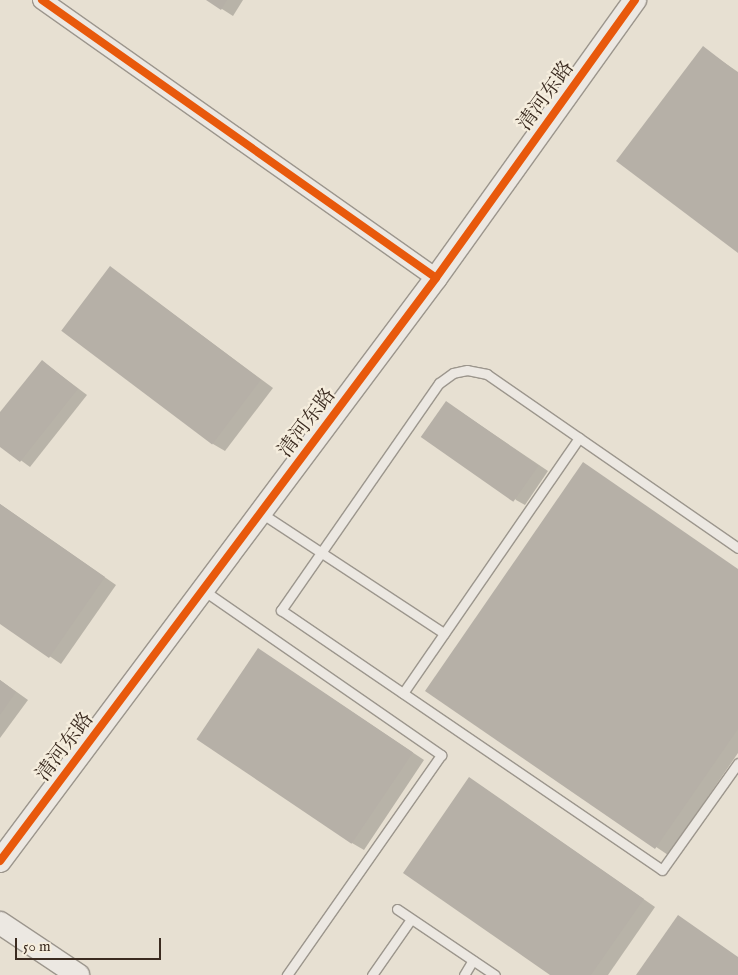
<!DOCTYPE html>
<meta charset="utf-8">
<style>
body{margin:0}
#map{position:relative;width:738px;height:975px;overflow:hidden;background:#e7e0d2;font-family:"IM FELL English","Noto Serif SC",serif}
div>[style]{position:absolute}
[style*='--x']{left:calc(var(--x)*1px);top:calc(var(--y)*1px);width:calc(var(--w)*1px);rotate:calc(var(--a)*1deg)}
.shadow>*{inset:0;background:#0003}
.building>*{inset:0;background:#b6b0a7;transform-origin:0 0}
.roads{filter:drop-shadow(1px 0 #9c968d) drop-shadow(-1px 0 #9c968d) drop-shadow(0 1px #9c968d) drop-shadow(0 -1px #9c968d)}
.service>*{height:9px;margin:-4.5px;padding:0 4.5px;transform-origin:4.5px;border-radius:4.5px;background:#ece8e2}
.minor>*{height:18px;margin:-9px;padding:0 9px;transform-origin:9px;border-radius:9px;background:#ece8e2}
.tertiary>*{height:22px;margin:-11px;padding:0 11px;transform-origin:11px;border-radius:11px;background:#ece8e2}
.cycleway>*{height:8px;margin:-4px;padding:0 4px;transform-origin:4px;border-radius:4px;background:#e8590c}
span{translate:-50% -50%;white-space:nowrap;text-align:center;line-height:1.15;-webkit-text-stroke:4.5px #f5eddd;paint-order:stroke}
.street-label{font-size:20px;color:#3b2b20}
.scale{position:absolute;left:15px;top:938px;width:146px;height:22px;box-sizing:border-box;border:2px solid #3b2b20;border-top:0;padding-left:6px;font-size:15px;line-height:18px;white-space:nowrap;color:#3b2b20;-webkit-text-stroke:4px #f5eddd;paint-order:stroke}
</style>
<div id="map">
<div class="shadow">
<div style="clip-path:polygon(208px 0,243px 0,233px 16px)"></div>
<div style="clip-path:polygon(703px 48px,738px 72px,738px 251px)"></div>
<div style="clip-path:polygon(110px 267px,273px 388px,225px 451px,213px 444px)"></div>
<div style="clip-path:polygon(42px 361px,87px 395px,30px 467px,0 445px,0 414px)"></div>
<div style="clip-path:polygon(455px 408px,548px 471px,525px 505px,516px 500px)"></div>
<div style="clip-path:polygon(0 504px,116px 585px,61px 664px,0 622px)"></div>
<div style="clip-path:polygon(738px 569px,738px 753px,668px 855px,427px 691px)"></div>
<div style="clip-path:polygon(270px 657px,424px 760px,364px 850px,352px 843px)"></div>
<div style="clip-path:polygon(0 680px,28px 700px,0 738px)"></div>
<div style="clip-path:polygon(481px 786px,655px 907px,608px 975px,552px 975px)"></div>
</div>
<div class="building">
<div style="clip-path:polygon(206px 0,227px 0,221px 10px)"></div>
<div style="clip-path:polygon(703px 46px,738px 73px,738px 253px,616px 161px)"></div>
<div style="left:110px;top:266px;width:189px;height:81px;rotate:37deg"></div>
<div style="clip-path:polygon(42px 360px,78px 389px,20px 462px,0 447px,0 412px)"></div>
<div style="left:446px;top:401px;width:113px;height:44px;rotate:35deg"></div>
<div style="clip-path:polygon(583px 462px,738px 569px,738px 729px,655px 849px,425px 691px)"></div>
<div style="clip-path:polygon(0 504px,105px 577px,49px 658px,0 624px)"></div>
<div style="left:258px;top:648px;width:187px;height:110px;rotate:34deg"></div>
<div style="clip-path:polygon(0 680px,16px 692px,0 715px)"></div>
<div style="clip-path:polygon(469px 777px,644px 899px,591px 975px,550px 975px,403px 873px)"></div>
<div style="clip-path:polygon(678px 915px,738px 957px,738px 975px,636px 975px)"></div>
</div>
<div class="roads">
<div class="service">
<div style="--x:261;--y:513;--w:219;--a:33.3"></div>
<div style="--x:738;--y:548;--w:305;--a:-145.3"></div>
<div style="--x:487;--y:374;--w:20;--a:-169"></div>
<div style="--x:467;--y:370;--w:14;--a:168"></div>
<div style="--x:453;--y:373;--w:17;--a:144"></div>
<div style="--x:439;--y:383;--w:277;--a:124.8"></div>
<div style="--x:281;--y:610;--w:461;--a:34.3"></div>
<div style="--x:662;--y:870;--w:131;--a:-54.6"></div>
<div style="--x:203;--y:590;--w:290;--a:34.7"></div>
<div style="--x:441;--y:755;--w:269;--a:125"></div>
<div style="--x:403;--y:693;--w:310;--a:-55.4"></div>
<div style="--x:397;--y:909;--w:118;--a:34"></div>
<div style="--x:372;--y:975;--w:68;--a:-55.1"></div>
<div style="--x:464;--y:975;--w:17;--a:-59"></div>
</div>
<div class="minor">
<div style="--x:42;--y:0;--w:482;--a:35.2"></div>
</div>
<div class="tertiary">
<div style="--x:0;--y:861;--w:728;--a:-53.21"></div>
<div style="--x:436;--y:278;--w:342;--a:-54.4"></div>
<div style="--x:0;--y:923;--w:94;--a:33.7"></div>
</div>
</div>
<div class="cycleway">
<div style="--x:42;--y:0;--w:482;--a:35.2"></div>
<div style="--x:0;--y:861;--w:728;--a:-53.21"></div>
<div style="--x:436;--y:278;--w:342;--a:-54.4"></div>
</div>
<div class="street-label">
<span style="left:546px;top:96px;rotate:-54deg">清河东路</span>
<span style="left:307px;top:423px;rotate:-53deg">清河东路</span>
<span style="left:65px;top:747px;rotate:-53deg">清河东路</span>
</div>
<div class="scale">50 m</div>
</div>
